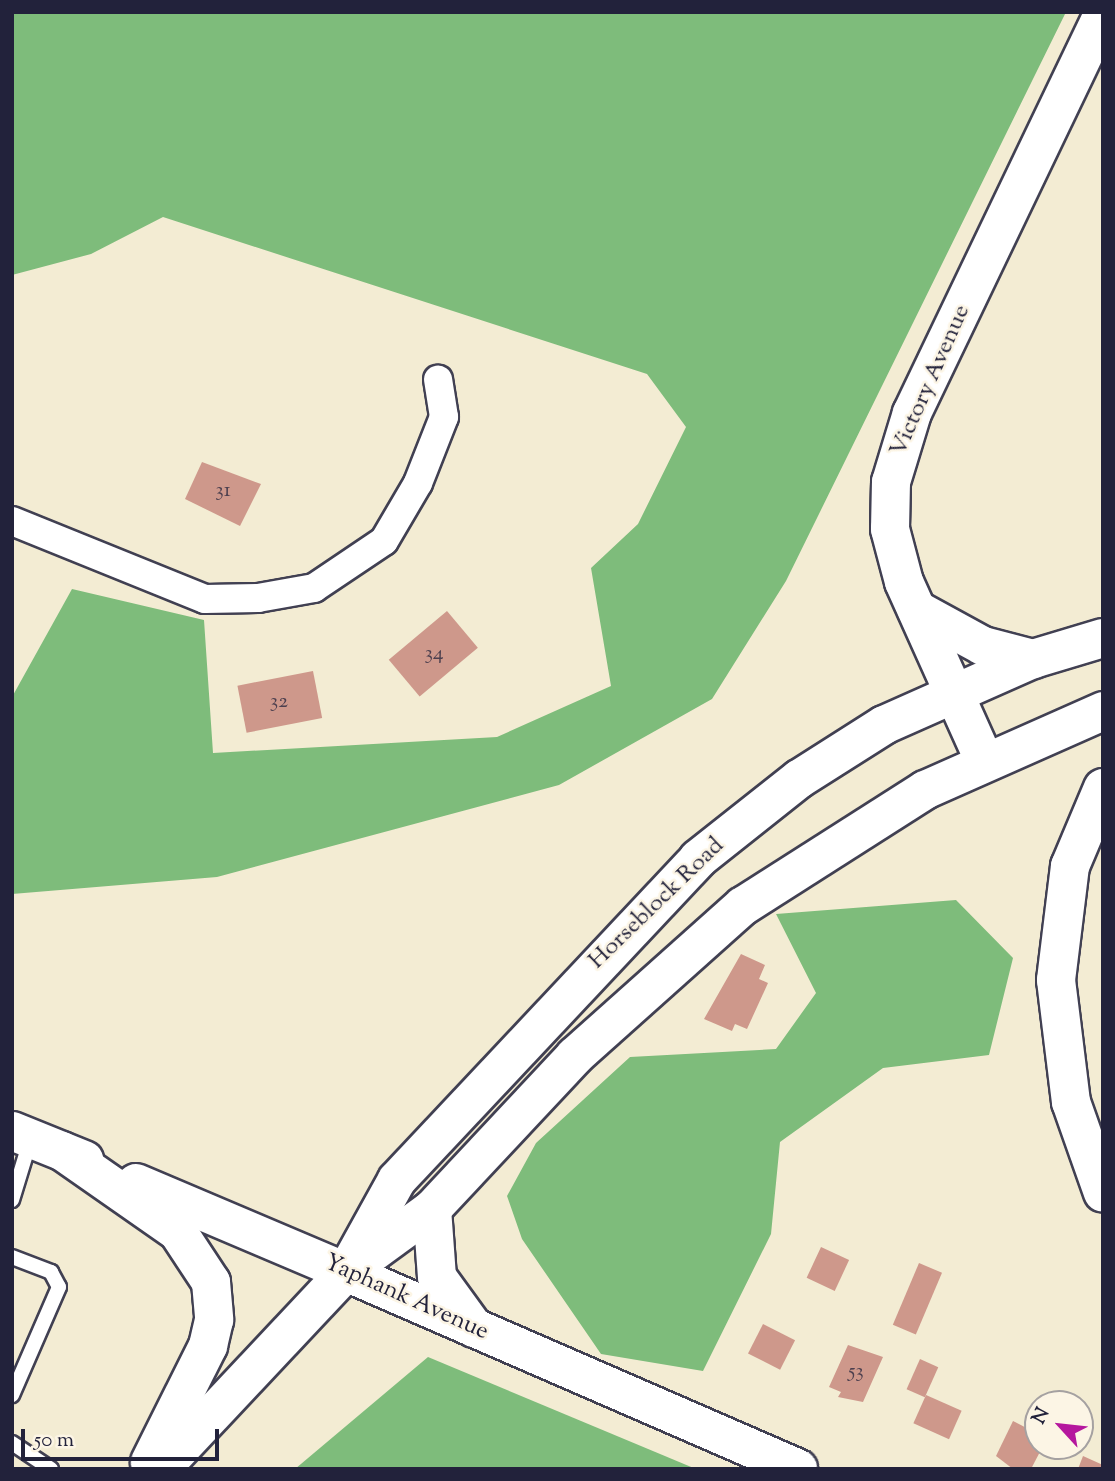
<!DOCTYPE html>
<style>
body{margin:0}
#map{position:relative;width:1115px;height:1481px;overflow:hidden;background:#f3ecd3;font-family:"Sorts Mill Goudy",serif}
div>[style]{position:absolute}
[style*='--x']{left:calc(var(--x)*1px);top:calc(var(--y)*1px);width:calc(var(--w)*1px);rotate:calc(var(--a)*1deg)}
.forest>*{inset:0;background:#7ebc7b}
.building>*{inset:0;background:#ce988b;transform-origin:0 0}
.roads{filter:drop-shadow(2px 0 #414052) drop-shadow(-2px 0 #414052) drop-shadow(0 2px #414052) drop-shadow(0 -2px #414052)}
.lane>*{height:14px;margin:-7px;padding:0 7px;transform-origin:7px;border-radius:7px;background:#fff}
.street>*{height:28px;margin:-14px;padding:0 14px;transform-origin:14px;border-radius:14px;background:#fff}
.secondary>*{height:38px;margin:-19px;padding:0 19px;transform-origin:19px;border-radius:19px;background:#fff}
.primary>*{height:38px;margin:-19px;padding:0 19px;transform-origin:19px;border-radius:19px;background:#fff}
.highway>*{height:38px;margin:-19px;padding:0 19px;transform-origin:19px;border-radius:19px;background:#fff}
span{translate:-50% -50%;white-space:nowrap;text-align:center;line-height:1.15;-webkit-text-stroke:5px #fcf5e5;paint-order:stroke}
.number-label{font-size:21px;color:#4d404f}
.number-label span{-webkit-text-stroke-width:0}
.street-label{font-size:24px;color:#22223b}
.frame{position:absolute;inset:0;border:14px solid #22223b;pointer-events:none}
.north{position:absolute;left:1024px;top:1390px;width:70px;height:70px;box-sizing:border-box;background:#fcf5e5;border:2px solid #a5a1a1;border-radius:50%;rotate:297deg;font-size:19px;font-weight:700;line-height:28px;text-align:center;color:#22223b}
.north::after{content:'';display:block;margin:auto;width:24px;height:32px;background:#b5179e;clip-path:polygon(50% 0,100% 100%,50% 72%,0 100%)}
.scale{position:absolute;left:21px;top:1429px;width:198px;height:32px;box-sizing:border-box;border:4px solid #22223b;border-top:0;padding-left:9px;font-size:21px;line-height:24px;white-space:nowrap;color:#22223b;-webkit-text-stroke:5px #fcf5e5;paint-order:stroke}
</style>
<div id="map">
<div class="forest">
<div style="clip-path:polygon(12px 12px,1066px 12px,786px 581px,712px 699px,559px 785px,217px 877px,12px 894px,12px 697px,72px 589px,204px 620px,213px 753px,497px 737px,611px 686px,591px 568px,638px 524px,686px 427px,647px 374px,163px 217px,91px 254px,12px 275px)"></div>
<div style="clip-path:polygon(956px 900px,1013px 958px,989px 1055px,883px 1068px,780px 1142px,771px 1234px,703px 1371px,601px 1354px,522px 1239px,507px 1196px,536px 1143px,630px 1057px,776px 1049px,816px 993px,776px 914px)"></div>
<div style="clip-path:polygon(428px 1357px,696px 1469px,295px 1469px)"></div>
</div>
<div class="building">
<div style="clip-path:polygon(202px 462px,261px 484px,240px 526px,185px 499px)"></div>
<div style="left:447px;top:611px;width:48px;height:76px;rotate:50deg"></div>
<div style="left:313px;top:671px;width:48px;height:77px;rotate:79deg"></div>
<div style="clip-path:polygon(741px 954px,765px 965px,759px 979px,768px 983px,747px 1029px,735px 1024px,732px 1031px,704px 1019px)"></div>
<div style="left:821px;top:1247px;width:31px;height:34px;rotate:25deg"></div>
<div style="left:919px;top:1263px;width:25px;height:67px;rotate:23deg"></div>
<div style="left:763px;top:1324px;width:36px;height:33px;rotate:27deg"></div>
<div style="clip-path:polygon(848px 1345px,883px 1357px,863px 1402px,838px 1397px,841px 1392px,829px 1387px)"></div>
<div style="left:920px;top:1359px;width:20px;height:33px;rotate:24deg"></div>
<div style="left:926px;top:1395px;width:39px;height:31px;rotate:24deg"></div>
<div style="clip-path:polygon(1013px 1421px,1038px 1434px,1043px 1446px,1031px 1469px,1013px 1469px,996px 1456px)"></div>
<div style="clip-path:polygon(1083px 1456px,1103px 1465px,1103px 1469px,1078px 1469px)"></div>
</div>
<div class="roads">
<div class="lane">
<div style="--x:12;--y:1200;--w:62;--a:-73"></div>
<div style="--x:12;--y:1257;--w:42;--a:21"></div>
<div style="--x:51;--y:1272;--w:17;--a:62"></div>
<div style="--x:59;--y:1287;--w:118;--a:113.5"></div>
<div style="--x:12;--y:1443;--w:47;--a:33.7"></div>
</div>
<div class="street">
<div style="--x:12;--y:521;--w:208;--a:22"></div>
<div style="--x:205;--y:599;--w:53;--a:-1.1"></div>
<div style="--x:258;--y:598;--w:57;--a:-10.1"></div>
<div style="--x:314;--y:588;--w:84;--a:-33.9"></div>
<div style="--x:384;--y:541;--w:67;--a:-59.6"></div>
<div style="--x:418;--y:483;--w:71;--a:-68.5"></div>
<div style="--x:444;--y:417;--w:38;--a:-99"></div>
</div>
<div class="secondary">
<div style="--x:984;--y:760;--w:195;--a:-114.2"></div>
<div style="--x:904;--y:582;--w:55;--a:-104.8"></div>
<div style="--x:890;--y:529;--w:47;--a:-88.8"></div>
<div style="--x:891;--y:482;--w:72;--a:-73.1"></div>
<div style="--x:912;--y:413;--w:442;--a:-64.4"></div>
<div style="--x:346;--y:1272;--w:493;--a:23.5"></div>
</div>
<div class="primary">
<div style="--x:917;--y:610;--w:75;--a:28.6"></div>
<div style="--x:983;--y:646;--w:52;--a:14.6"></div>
<div style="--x:12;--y:1131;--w:78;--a:21.9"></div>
<div style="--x:62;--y:1151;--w:141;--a:34.9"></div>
<div style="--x:178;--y:1232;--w:60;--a:56.6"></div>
<div style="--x:211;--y:1282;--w:38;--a:85"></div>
<div style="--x:214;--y:1320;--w:27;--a:103"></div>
<div style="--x:208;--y:1346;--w:130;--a:116.6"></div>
<div style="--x:136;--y:1183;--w:228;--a:23"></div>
<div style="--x:432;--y:1209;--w:68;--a:85.8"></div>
<div style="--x:437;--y:1277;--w:63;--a:54"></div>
<div style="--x:350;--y:1265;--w:97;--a:-61.1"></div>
<div style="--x:397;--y:1180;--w:440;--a:-46.8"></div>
<div style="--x:698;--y:859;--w:129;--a:-38.4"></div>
<div style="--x:799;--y:779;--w:101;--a:-32.4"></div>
<div style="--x:884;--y:725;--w:163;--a:-23.9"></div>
<div style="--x:1033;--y:659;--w:73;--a:-16.7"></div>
<div style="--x:161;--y:1469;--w:270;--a:-46.8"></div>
<div style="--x:346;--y:1272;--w:107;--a:-36.2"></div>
<div style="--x:432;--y:1209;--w:209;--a:-46.9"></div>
<div style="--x:575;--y:1056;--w:225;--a:-41.8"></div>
<div style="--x:743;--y:906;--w:216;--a:-32.5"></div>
<div style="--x:925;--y:790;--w:195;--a:-23.9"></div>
</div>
<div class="highway">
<div style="--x:1103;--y:788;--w:85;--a:112.9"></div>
<div style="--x:1070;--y:866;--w:115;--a:97"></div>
<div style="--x:1056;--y:980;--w:123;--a:83"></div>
<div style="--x:1071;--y:1102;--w:96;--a:70.6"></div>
</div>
</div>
<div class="number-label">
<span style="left:223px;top:491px">31</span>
<span style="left:434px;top:654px">34</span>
<span style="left:279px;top:702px">32</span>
<span style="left:856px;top:1372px">53</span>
</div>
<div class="street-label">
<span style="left:931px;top:381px;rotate:-66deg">Victory Avenue</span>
<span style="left:657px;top:904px;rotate:-44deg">Horseblock Road</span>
<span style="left:406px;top:1298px;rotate:24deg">Yaphank Avenue</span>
</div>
<div class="frame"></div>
<div class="north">N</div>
<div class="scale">50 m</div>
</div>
